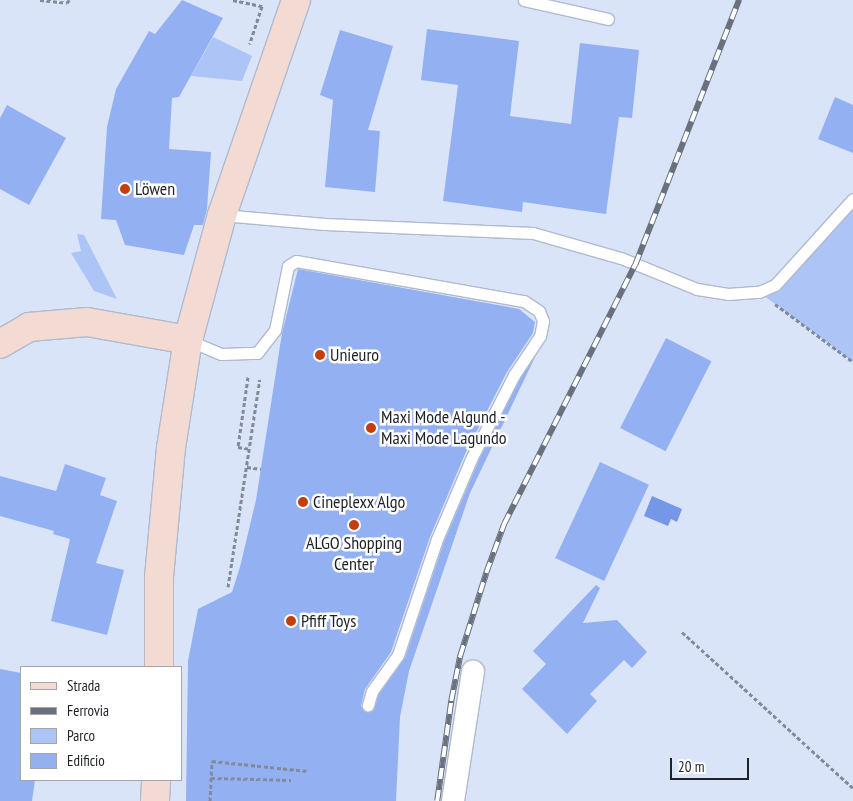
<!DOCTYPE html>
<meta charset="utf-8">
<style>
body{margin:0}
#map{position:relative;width:853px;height:801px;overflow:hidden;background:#dae4f9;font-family:"PT Sans Narrow",sans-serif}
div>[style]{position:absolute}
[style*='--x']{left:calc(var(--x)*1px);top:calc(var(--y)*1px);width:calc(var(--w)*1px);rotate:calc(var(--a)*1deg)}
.green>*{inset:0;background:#adc4f7}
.water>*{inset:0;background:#7597e7}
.building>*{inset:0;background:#93b0f2;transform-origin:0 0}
.path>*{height:3px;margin-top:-1.5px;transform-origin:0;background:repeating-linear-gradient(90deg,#838a99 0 4px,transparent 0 6.5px)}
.roads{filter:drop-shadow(1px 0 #b0bace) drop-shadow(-1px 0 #b0bace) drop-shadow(0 1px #b0bace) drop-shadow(0 -1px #b0bace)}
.lane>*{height:11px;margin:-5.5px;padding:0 5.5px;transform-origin:5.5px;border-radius:5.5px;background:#fff}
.street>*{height:22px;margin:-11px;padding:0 11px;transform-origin:11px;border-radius:11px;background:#fff}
.secondary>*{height:28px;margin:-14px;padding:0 14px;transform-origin:14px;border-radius:14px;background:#f3dad2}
.rail>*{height:5.5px;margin-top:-2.75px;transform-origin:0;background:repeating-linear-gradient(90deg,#fff 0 11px,#6a717e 0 22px);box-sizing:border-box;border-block:1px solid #6a717e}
.dots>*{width:14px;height:14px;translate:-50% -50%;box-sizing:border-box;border:2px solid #fff;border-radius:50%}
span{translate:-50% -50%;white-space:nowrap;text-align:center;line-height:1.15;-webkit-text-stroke:5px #fff;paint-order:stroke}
.poi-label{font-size:18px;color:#1d2129}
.left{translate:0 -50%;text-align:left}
.legend{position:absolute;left:20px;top:666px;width:162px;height:115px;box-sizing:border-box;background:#fff;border:1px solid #a5a6a9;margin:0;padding:6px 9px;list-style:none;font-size:15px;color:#1d2129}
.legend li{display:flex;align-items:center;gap:10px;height:25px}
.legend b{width:25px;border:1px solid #a5a6a9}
.scale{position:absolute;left:670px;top:758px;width:79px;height:22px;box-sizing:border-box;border:2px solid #1d2129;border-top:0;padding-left:6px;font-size:15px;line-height:18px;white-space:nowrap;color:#1d2129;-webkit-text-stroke:4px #fff;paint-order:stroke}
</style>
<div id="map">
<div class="green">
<div style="clip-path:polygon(213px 37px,252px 56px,242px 81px,191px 76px)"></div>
<div style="clip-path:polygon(853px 199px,853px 362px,759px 292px,775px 285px)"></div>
<div style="clip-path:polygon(77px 234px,84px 235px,117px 299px,94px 291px,71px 253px,81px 251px)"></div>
</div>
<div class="water">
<div style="clip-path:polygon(652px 496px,682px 509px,677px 522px,671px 519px,668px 526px,644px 516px)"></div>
</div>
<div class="building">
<div style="clip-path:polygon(182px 0,223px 18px,179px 97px,172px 98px,169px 149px,211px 152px,207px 209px,203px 225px,194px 225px,184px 255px,125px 245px,116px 220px,101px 219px,107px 127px,116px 89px,149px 31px,155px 34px)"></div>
<div style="clip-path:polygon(427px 29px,519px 41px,510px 116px,571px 124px,580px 43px,639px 50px,632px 118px,619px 117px,606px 214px,523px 202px,522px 212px,443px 201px,458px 85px,421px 80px)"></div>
<div style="clip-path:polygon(340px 30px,393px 46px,368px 130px,380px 131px,375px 192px,325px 187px,333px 100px,320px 95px)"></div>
<div style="clip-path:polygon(835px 97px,853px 105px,853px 153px,818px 139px)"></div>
<div style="clip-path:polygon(7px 105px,66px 138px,29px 205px,0 189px,0 118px)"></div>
<div style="clip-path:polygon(298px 269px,519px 309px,535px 322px,533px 333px,507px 372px,465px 454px,430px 537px,391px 652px,365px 689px,361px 706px,365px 712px,374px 710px,379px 694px,405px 658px,444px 542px,479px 460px,520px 379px,537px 353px,470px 493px,409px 671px,400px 717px,396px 801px,186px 801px,188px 661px,198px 609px,232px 592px,240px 567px,256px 500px,282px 333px)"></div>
<div style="left:666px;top:338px;width:51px;height:101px;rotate:27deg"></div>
<div style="left:600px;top:462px;width:54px;height:106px;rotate:25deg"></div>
<div style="clip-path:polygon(65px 464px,106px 478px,100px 495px,117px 501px,96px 563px,124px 570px,107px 635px,51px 621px,70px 539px,53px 534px,54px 531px,0 516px,0 476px,56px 491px)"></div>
<div style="clip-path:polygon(596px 585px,600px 588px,583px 623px,617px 620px,647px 652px,632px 668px,624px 660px,590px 694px,597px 701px,567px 734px,522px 689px,546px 664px,533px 651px)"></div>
<div style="clip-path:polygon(0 669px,21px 673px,21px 780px,35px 780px,32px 801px,0 801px)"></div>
</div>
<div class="path">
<div style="--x:40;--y:0;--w:27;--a:6"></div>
<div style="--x:67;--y:3;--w:4;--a:-56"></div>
<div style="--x:233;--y:0;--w:30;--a:12"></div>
<div style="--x:262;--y:6;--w:40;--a:108"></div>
<div style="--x:775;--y:304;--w:97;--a:36.6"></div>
<div style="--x:248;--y:377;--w:71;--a:98.1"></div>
<div style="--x:238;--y:447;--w:12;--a:9"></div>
<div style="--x:247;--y:467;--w:14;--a:8"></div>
<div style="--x:228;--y:587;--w:210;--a:-81.3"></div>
<div style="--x:682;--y:632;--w:231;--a:42.4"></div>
<div style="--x:211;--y:778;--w:80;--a:1.4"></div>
<div style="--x:210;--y:801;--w:40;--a:-87.1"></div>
<div style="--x:212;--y:761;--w:96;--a:6"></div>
</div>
<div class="roads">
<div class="lane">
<div style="--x:524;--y:0;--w:86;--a:12.7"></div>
<div style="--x:222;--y:215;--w:103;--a:5"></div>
<div style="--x:325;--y:224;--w:208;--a:2.5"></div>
<div style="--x:533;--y:233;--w:91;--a:15.9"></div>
<div style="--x:621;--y:258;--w:82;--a:22.2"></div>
<div style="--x:697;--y:289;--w:31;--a:9"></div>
<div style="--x:728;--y:294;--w:31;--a:-4"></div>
<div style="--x:759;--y:292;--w:17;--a:-24"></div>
<div style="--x:775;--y:285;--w:116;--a:-47.8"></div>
<div style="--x:188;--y:340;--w:36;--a:23"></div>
<div style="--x:221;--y:354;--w:36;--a:-2"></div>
<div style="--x:257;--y:353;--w:29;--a:-52"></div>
<div style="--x:275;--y:330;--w:65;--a:-78.5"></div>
<div style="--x:288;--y:266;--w:9;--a:-32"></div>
<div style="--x:296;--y:261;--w:231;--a:10"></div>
<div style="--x:524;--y:301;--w:18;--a:34"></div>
<div style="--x:539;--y:311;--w:11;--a:68"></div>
<div style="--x:543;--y:321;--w:15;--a:101"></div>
<div style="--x:540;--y:336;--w:47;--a:123.7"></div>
<div style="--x:514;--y:375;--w:92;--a:117.1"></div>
<div style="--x:472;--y:457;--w:89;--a:113.1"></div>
<div style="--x:437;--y:539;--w:122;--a:108.6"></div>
<div style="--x:398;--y:655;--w:44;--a:125.8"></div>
<div style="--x:372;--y:691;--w:15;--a:106"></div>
</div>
<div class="street">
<div style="--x:453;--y:801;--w:131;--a:-81.2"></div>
</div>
<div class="secondary">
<div style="--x:0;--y:344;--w:34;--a:-30"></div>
<div style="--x:29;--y:327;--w:58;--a:-4.9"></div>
<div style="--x:87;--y:322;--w:103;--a:10.1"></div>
<div style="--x:159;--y:667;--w:90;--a:-90"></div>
<div style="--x:159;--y:577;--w:130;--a:-84.7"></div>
<div style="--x:171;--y:448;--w:109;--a:-81.1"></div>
<div style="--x:188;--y:340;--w:130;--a:-74.8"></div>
<div style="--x:222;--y:215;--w:227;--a:-71"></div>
<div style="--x:155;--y:801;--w:21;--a:-87"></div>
</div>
</div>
<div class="rail">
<div style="--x:437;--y:801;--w:101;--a:-82"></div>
<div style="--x:451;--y:701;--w:46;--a:-78.7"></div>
<div style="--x:460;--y:656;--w:87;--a:-72.6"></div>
<div style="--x:486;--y:573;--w:52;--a:-69.8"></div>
<div style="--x:504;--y:524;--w:290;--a:-63.2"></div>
<div style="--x:635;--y:265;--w:285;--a:-68.6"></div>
</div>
<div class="dots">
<div style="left:125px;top:189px;background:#c53d0a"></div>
<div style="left:320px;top:355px;background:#c53d0a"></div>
<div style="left:371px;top:428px;background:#c53d0a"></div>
<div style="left:303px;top:502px;background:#c53d0a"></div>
<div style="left:354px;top:525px;background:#c53d0a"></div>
<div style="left:291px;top:621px;background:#c53d0a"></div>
</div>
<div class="poi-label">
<span class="left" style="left:135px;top:189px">Löwen</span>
<span class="left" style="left:330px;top:355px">Unieuro</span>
<span class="left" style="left:381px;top:428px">Maxi Mode Algund -<br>Maxi Mode Lagundo</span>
<span class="left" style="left:313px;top:502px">Cineplexx Algo</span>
<span style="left:354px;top:554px">ALGO Shopping<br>Center</span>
<span class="left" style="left:301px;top:621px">Pfiff Toys</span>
</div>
<ul class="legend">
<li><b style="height:6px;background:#f3dad2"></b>Strada</li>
<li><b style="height:6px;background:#6a717e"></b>Ferrovia</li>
<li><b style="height:14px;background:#adc4f7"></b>Parco</li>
<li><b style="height:14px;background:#93b0f2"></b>Edificio</li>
</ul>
<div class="scale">20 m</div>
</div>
